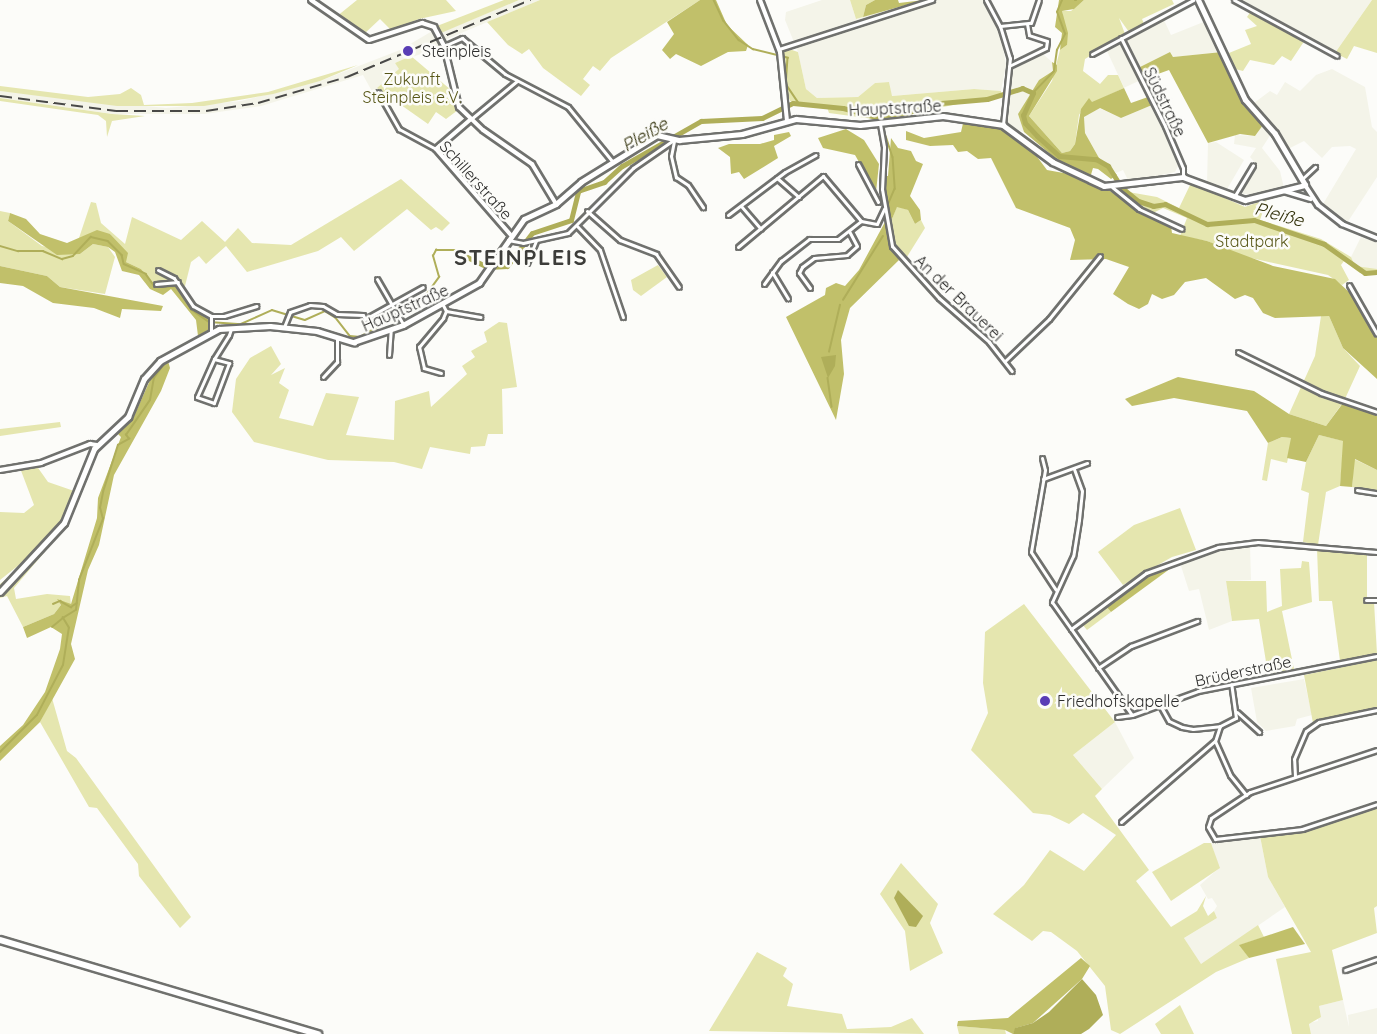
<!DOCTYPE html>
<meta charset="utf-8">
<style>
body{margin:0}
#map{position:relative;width:1377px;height:1034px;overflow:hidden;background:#fcfcf9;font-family:Quicksand,sans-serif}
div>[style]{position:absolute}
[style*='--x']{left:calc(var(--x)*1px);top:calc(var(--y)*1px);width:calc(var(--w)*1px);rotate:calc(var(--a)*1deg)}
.built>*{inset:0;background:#f4f4e9;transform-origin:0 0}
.green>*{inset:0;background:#e5e6af}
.forest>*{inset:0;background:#c1c06a}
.water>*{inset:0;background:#afae59}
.stream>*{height:1.5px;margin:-0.75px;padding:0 0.75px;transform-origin:0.75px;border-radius:0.75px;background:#afae59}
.river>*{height:5px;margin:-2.5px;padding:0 2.5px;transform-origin:2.5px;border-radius:2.5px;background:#afae59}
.roads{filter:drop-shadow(2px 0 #70716e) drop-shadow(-2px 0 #70716e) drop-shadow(0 2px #70716e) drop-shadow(0 -2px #70716e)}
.minor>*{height:3px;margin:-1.5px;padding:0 1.5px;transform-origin:1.5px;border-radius:1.5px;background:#fff}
.tertiary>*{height:4px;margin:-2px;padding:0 2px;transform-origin:2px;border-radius:2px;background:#fff}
.secondary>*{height:4.5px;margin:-2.25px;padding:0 2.25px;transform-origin:2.25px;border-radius:2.25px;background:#fff}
.primary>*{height:6px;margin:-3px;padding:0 3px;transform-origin:3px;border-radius:3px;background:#fff}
.rail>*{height:1.5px;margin-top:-0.75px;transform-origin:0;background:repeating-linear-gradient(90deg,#494947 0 12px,transparent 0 18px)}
.dots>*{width:16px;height:16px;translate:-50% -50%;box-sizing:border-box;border:3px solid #fcfcf9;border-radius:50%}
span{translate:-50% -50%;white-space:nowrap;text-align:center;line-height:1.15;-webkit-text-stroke:5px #fcfcf9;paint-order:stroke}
.poi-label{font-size:16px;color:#2e2e2d}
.left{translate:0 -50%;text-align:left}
.park-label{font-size:16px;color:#575616}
.street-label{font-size:16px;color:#2e2e2d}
.water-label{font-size:18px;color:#33320c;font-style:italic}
.district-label{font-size:22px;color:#3d3d3a;font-weight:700;letter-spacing:1.5px}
</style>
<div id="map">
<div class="built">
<div style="clip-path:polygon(519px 0,540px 0,447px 39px,441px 47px,395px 63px,400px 69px,374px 95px,363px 75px,261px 106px,204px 114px,112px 114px,0 98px,0 91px,166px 108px,241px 101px,320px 81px,400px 50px,434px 30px,437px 34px)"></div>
<div style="clip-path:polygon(822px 0,850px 0,856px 19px,924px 0,987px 0,985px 2px,1000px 30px,1006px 65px,1001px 91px,974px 89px,891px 96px,889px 82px,875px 83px,858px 97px,817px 98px,806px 89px,798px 52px,785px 20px,786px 12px)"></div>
<div style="clip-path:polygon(1240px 0,1372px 0,1335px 53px)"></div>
<div style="clip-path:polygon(1163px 18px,1171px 35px,1206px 21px,1222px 52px,1173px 57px,1170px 52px,1140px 67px,1125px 38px)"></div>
<div style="left:1120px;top:41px;width:44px;height:16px;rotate:65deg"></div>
<div style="clip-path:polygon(1043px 54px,1052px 62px,1053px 71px,1039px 80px,1019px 114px,1024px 132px,1005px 125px,1011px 70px)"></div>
<div style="clip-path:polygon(1332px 69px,1365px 87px,1372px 127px,1377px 132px,1377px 177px,1347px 223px,1323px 204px,1356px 149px,1350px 146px,1332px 147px,1322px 158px,1304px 141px,1288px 149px,1278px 133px,1250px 106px,1270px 91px,1277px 95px,1285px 82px,1300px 91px,1316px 75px)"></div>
<div style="clip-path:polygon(1152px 105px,1178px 166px,1175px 172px,1129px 182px,1123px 170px,1116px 173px,1099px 158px,1085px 133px,1084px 117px,1099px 108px,1121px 118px)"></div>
<div style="clip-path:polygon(1263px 125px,1271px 134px,1262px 148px,1280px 171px,1284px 188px,1256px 195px,1242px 194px,1254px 171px,1256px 164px,1250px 157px,1256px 148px,1234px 144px,1235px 135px,1255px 136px)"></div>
<div style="clip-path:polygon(1216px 142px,1244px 160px,1226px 191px,1207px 183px,1208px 143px)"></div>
<div style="clip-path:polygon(1361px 237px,1377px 242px,1377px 269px,1361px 269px,1349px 261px)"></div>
<div style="clip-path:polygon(1250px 545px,1251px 580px,1226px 581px,1232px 621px,1209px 630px,1199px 589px,1189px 591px,1181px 566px,1189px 556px)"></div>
<div style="clip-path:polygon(1304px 679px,1312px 715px,1297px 719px,1295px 726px,1266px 731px,1257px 722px,1251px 688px)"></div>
<div style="clip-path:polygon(1115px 722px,1134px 758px,1102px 789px,1073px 755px)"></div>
<div style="clip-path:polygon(1260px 836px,1268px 877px,1285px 907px,1201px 965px,1184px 938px,1217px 918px,1214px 911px,1217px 906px,1212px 898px,1208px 899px,1200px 885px,1219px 868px,1211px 843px)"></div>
<div style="clip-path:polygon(1343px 1000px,1349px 1027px,1348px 1015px,1377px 1008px,1377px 1034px,1311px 1034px,1309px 1023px,1318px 1021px,1319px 1006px)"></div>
</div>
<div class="green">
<div style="clip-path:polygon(357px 0,446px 0,456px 11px,419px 19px,391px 30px,380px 19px,363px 35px,336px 17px)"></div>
<div style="clip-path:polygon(504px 0,519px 0,441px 33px,437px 26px)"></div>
<div style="clip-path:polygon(540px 0,700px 0,611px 58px,600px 71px,593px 66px,583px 79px,590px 85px,581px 96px,543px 68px,529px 49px,522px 54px,508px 45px,487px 22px)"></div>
<div style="clip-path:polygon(850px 0,875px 0,866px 5px,863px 17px,856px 19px)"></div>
<div style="clip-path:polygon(1084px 0,1172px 0,1174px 4px,1142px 19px,1144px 24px,1129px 32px,1119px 18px,1125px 34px,1085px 59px,1083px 71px,1100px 84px,1108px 75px,1118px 75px,1124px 88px,1092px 103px,1089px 99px,1079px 115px,1075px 144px,1070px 151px,1062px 153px,1029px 116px,1052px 81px,1060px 50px,1067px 45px,1062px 11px,1071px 11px)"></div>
<div style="clip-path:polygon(1372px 0,1377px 0,1377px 53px,1354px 46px,1347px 59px,1335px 53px)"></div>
<div style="clip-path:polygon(1251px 11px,1305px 40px,1291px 61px,1282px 56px,1274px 65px,1250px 60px,1243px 71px,1235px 69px,1229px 53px,1251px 44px,1245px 30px,1257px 26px,1247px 17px)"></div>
<div style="clip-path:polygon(792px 50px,798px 52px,806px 89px,817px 98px,858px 97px,875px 83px,889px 82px,892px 96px,974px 89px,1001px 91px,1001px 95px,881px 120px,829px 113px,827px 107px,790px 101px,785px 88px,781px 52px)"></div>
<div style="clip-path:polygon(411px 56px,451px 90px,447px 97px,458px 110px,446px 119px,436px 112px,428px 124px,377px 88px,399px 69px,395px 63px)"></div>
<div style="clip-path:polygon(358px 65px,320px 81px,273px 94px,204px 106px,117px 106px,0 91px,0 86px,88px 97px,120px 94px,131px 88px,141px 95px,144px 105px,192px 103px,268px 92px)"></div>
<div style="clip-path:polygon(0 98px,112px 114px,145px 116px,112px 121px,107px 137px,106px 121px,98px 115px,0 101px)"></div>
<div style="clip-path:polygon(401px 179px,450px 223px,442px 231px,436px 227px,431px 230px,407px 209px,354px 251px,341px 237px,318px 251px,247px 272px,226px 246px,206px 264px,199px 256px,191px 262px,185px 286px,181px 288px,171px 284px,156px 286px,141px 269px,126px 262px,110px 234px,78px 241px,91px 202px,96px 203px,101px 223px,125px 244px,132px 217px,181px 240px,202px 221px,225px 242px,238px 228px,252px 243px,291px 245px)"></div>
<div style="clip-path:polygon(1191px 183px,1245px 207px,1267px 199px,1260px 220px,1321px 239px,1351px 257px,1355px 266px,1377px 269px,1377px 274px,1360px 273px,1344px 261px,1341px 265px,1349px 280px,1342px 285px,1328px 275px,1242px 256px,1207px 241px,1180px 236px,1187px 218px,1163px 208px,1153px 213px,1117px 190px,1157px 197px,1179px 208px)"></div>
<div style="clip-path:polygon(897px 206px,908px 210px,915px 224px,921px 220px,925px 228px,905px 260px,893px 243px,887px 215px,892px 219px)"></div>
<div style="clip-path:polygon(0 211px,10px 213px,8px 221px,42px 246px,80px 254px,93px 244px,108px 247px,115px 257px,105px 294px,60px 287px,47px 276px,0 266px)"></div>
<div style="clip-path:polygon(658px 265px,667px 277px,641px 296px,633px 290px,631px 280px)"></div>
<div style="clip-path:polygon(1321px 316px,1329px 316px,1343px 348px,1360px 366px,1344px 401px,1326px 426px,1289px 414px,1315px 356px)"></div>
<div style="clip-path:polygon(499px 322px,507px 323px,517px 387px,502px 389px,503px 434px,488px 434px,485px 446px,471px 447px,470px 454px,430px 447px,422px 469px,394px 462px,328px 460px,254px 442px,232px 412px,236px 379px,250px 358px,271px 346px,281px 364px,271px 375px,285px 368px,279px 383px,289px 390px,279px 418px,313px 426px,326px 393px,359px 397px,346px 435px,394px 440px,395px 401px,429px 391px,431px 407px,467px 374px,462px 366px,475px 357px,471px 351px,487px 342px,484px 332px)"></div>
<div style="clip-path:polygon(60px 422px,61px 427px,0 436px,0 429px)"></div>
<div style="clip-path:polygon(1319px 435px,1344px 441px,1340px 486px,1326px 492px,1318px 545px,1303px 542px,1309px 493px,1301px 490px,1306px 462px)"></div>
<div style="clip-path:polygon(1282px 437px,1292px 438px,1287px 463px,1271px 459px,1267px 481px,1262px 480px,1268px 443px)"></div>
<div style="clip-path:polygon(1354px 459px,1377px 470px,1377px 491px,1352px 487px)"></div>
<div style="clip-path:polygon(36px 465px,48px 482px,77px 492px,65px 519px,39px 549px,0 580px,0 512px,24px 513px,34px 505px,20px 468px)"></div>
<div style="clip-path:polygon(80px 493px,73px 514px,65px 528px,14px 588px,16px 599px,47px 594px,70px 596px,71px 605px,58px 600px,61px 605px,54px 614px,23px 627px,7px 596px,0 598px,0 584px,20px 568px,16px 575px,60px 532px)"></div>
<div style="clip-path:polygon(1180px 508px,1196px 550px,1172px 557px,1123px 585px,1098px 552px,1134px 525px)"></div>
<div style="clip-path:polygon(1317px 549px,1367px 553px,1367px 600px,1374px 602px,1377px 654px,1340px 661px,1332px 601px,1319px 601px)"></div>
<div style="clip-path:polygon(1302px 561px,1309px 562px,1312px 602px,1282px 611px,1294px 669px,1268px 674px,1259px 619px,1232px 621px,1226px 581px,1266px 581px,1267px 612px,1282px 606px,1280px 569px,1301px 568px)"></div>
<div style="clip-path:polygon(1024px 604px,1115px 722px,1073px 755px,1102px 789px,1095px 796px,1149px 870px,1136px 881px,1171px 927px,1197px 911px,1206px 896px,1203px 906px,1208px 916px,1214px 911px,1217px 918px,1184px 938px,1201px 964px,1258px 925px,1264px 937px,1240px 945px,1249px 958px,1216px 972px,1120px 1034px,1111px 1030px,1105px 986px,1077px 951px,1051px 932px,1043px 931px,1032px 941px,993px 914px,1024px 885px,1050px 850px,1084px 871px,1116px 835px,1083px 813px,1069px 824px,1050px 815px,1033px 813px,971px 750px,988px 713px,983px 683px,985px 632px)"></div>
<div style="clip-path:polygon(1104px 604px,1111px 612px,1087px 630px,1082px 624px)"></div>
<div style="clip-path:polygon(1377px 660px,1377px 707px,1313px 723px,1304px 675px)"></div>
<div style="clip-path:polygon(52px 698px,67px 751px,76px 758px,191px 917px,180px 928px,139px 876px,138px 864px,97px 808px,89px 807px,40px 722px)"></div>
<div style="clip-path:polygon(1377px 806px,1377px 906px,1374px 908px,1377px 933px,1332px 950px,1343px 1000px,1319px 1006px,1321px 1017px,1309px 1024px,1311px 1034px,1292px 1034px,1276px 959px,1311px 952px,1268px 877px,1260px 836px,1302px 831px)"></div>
<div style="clip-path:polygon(1204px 843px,1211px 843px,1220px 868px,1171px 901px,1152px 872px)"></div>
<div style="clip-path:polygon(901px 863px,938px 904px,930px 923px,943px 953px,910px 971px,905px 931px,880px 894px)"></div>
<div style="clip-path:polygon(757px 952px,787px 968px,783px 976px,793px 984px,787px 1006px,842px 1014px,847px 1029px,891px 1027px,912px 1018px,924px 1034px,709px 1031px)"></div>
<div style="clip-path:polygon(1180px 1005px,1194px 1034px,1161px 1034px,1155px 1024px)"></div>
<div style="clip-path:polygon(957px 1026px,1005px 1030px,1006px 1034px,959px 1034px)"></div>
</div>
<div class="forest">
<div style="clip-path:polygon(700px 0,716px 0,727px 25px,748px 45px,746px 51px,728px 52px,701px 66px,676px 54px,670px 59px,662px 50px,674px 34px,667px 22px)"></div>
<div style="clip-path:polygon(875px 0,898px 0,899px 3px,924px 0,863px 17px,866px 5px)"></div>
<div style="clip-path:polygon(1059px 0,1084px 0,1074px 9px,1062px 11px,1068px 33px,1067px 45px,1060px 50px,1062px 33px,1055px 27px)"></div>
<div style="clip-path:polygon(1170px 52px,1173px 57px,1222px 52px,1244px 106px,1263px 125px,1255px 136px,1240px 134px,1208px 143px,1169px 70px,1144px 79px,1140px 67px)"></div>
<div style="clip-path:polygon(1052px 62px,1057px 65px,1057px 71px,1029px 116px,1062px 153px,1070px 151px,1075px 144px,1081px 109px,1089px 98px,1092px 102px,1124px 88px,1131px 103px,1148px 97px,1152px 105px,1121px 118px,1100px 108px,1084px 117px,1085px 133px,1099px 158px,1117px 175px,1111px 179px,1098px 169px,1093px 168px,1090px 178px,1062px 164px,1024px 132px,1018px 114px,1039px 80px,1053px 71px)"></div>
<div style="clip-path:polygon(964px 119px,1004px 128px,1029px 146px,1047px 170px,1069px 174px,1110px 191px,1138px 210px,1171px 226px,1172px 233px,1207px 241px,1273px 266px,1335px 279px,1350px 293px,1377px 338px,1377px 379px,1343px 348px,1329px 316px,1275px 318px,1263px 313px,1253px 298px,1245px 295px,1235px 299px,1206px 278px,1185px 282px,1174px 295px,1162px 299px,1152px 294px,1148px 304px,1139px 309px,1128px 304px,1113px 294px,1129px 267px,1106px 259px,1070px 260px,1075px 240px,1070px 228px,1016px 208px,991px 158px,978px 159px,967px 151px,958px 152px,953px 145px,930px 146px,906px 140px,906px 131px,924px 138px,961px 132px)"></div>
<div style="clip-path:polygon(846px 129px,864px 140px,879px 164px,876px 192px,855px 155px,823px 148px,818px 138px)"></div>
<div style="clip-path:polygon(789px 132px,791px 136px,774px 146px,778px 158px,744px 179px,739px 172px,731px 174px,730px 157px,718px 148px,729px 144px,760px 144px,774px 140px,774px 135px)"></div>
<div style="clip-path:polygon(891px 138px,898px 148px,911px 151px,916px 161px,923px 164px,910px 196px,920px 210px,921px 220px,915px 224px,908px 210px,897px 207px,892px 219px,887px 215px,883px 176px,888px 176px)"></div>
<div style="clip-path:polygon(10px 213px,26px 219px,40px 234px,67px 243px,97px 230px,110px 234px,128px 253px,126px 262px,141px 269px,156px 286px,178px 284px,188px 302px,208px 318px,208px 330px,198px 336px,196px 320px,171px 289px,163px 295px,150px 289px,139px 275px,122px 271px,115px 252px,108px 247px,93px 244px,80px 254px,57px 255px,8px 221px)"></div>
<div style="clip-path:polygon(885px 222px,888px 241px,899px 260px,850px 308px,841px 340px,844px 374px,836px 420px,786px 317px,825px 295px,826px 288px,836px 283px,845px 286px,859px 270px)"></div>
<div style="clip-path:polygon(0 266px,47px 276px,60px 287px,163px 306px,161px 311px,122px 309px,120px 318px,94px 308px,53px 303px,23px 286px,0 283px)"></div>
<div style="clip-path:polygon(168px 361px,170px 368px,161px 391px,114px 475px,99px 545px,88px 570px,71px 644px,75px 659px,40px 722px,0 761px,0 746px,23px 725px,45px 692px,60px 649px,62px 634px,51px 627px,27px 638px,23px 627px,54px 614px,61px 605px,57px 599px,71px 604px,97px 518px,98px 498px,121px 437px,118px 434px,134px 416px,151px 378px)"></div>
<div style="clip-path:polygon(1178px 377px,1254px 391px,1289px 414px,1326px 426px,1343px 403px,1377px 416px,1377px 470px,1355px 459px,1352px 487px,1340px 486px,1343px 441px,1319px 435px,1306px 462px,1287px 458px,1291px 438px,1282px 437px,1268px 443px,1247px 411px,1174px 398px,1132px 406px,1125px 399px)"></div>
<div style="clip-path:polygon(1182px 560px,1111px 612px,1104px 604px,1151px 572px)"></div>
<div style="clip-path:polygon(1293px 927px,1305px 944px,1249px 958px,1239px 945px)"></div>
<div style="clip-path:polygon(1081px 958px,1090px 966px,1082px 979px,1033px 1023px,1016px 1028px,1013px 1034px,1005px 1030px,957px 1026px,958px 1021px,1008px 1018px)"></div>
</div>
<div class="water">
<div style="clip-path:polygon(836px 355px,835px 366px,828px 378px,821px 357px)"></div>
<div style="clip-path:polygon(898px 890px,923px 916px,916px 927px,909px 926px,894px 898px)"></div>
<div style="clip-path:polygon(1082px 979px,1096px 995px,1103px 1015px,1089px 1029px,1081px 1034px,1013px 1034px,1015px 1028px,1033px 1023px,1049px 1012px)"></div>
</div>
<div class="stream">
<div style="--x:714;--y:0;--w:23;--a:65"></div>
<div style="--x:724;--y:21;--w:24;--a:52"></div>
<div style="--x:739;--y:40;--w:17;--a:33"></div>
<div style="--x:753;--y:49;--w:36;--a:14"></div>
<div style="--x:788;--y:58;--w:26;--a:94"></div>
<div style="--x:786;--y:84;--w:23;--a:56"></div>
<div style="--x:1075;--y:0;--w:1;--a:0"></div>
<div style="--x:1033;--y:93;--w:30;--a:-46"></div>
<div style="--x:1054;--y:71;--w:21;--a:-82"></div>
<div style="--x:1057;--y:50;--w:18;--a:-63"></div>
<div style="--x:1065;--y:34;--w:23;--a:-110"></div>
<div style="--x:1057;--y:12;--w:13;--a:-67"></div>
<div style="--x:886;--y:136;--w:22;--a:72"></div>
<div style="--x:893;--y:157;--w:32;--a:86"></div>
<div style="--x:895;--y:189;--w:15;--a:113"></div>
<div style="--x:0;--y:246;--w:19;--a:16"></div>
<div style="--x:18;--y:251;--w:25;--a:0"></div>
<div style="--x:43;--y:251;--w:21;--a:23"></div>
<div style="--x:62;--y:259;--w:11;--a:-15"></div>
<div style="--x:73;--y:256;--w:26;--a:-47"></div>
<div style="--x:91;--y:237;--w:17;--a:13"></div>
<div style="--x:108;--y:241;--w:20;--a:45"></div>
<div style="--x:122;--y:255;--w:9;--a:77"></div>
<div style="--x:124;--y:264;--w:24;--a:24"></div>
<div style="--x:146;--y:274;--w:16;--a:55"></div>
<div style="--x:155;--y:287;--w:24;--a:-2"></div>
<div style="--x:179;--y:286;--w:27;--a:62"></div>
<div style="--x:192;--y:310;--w:21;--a:35"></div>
<div style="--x:209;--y:322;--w:32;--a:4"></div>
<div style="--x:241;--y:324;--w:34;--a:-24"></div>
<div style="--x:272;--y:310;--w:34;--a:17"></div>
<div style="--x:305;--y:320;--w:22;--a:-24"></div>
<div style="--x:325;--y:311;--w:13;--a:32"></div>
<div style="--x:336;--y:318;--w:23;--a:52"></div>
<div style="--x:350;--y:336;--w:10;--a:6"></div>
<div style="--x:360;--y:337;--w:70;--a:-29.8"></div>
<div style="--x:421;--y:302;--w:31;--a:-54"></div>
<div style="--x:439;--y:277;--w:22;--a:-106"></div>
<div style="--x:433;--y:256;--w:7;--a:-63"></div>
<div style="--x:436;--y:250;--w:20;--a:0"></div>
<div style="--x:456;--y:250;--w:11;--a:34"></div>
<div style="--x:843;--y:300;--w:75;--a:-58"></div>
<div style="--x:829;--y:352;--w:48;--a:-76.8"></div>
<div style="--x:828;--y:378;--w:29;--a:82"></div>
<div style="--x:53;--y:604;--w:8;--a:-23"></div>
<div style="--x:60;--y:601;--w:13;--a:29"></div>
<div style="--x:71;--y:607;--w:7;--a:-34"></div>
<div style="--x:52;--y:627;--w:14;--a:-39"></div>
<div style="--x:0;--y:752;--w:52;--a:-45"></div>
<div style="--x:37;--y:715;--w:56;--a:-62.5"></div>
<div style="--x:63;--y:665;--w:37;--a:-81"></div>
<div style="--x:69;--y:628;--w:12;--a:-121"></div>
<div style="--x:63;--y:618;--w:15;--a:-32"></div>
<div style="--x:76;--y:610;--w:30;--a:-84"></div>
<div style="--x:79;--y:580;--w:66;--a:-68.5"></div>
<div style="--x:103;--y:519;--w:11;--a:-105"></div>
<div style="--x:100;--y:508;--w:16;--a:-79"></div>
<div style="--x:103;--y:492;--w:49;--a:-72.3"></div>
<div style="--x:118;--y:445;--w:13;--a:-29"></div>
<div style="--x:129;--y:439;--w:5;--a:-127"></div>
<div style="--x:126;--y:435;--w:42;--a:-55.6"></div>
<div style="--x:150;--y:400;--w:22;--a:-80"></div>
<div style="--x:154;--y:378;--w:17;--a:-54"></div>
</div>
<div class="river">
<div style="--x:465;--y:256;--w:25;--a:26"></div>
<div style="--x:488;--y:267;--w:19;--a:-3"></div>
<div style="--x:507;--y:266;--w:41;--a:-52.9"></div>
<div style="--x:532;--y:233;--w:41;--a:-18.4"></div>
<div style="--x:571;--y:220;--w:30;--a:-76"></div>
<div style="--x:578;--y:191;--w:28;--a:-19"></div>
<div style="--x:604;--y:182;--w:24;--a:-42"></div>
<div style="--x:622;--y:166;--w:91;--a:-29.7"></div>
<div style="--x:701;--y:121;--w:61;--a:-2.8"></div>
<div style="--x:762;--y:118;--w:34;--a:-26"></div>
<div style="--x:793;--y:103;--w:50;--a:5.7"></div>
<div style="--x:843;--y:108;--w:41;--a:15.4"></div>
<div style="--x:883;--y:119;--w:60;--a:-15.4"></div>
<div style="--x:941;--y:103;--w:46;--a:-5"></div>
<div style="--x:987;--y:99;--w:37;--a:-17"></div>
<div style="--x:1022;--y:88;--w:12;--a:24"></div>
<div style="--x:1033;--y:93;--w:24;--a:114"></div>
<div style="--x:1023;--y:115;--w:8;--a:76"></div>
<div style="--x:1025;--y:123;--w:18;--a:47"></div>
<div style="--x:1037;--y:136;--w:30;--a:42"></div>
<div style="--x:1059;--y:156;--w:37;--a:5"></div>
<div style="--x:1096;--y:159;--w:14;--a:30"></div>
<div style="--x:1108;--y:166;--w:26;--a:58"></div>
<div style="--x:1122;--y:188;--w:21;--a:39"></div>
<div style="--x:1138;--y:201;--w:16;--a:18"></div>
<div style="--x:1153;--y:206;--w:12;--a:-9"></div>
<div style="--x:1165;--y:204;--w:47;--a:25.5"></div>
<div style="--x:1207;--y:224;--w:47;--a:-4.9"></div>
<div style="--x:1254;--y:220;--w:74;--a:18.9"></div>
<div style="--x:1324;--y:244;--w:50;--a:35.3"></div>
<div style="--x:1365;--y:273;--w:12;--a:-5"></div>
</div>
<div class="roads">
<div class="minor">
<div style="--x:986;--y:0;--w:30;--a:62"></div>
<div style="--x:1000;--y:26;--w:34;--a:73"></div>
<div style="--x:1010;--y:58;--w:67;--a:96"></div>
<div style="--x:1234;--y:0;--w:117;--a:28.5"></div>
<div style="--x:1000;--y:26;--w:31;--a:-6"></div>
<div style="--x:1031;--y:23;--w:24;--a:-71"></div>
<div style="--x:1121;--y:38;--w:98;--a:63.4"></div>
<div style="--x:1165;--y:126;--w:46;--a:66.8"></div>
<div style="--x:1183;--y:168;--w:9;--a:90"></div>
<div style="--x:444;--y:46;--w:20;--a:-24"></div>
<div style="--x:462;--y:38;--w:56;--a:39.9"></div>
<div style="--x:505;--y:74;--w:71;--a:27.6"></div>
<div style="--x:568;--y:107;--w:70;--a:50.8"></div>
<div style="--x:779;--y:49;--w:161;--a:-17.8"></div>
<div style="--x:1092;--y:54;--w:115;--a:-28.1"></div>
<div style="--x:1009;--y:66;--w:41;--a:-25.9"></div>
<div style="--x:1046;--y:48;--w:7;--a:-82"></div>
<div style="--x:1047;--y:41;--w:19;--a:-162"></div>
<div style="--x:1029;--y:35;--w:11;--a:-100"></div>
<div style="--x:378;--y:92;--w:43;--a:60.4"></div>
<div style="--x:399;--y:129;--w:42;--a:28.4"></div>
<div style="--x:471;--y:119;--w:60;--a:-39.6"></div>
<div style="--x:880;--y:124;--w:23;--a:80"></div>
<div style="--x:884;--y:147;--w:42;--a:92.7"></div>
<div style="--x:882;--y:189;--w:58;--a:80"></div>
<div style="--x:892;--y:246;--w:70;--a:47.9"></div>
<div style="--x:939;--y:298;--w:67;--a:41.3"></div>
<div style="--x:989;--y:342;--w:37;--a:52"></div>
<div style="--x:674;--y:141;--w:15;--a:101"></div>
<div style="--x:671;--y:156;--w:22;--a:77"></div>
<div style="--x:676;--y:177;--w:14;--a:34"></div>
<div style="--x:688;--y:185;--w:27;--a:56"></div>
<div style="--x:858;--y:164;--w:43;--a:62.2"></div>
<div style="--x:777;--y:178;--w:29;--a:41"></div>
<div style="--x:1302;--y:179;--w:18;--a:-43"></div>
<div style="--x:1112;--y:187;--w:35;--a:39"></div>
<div style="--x:1139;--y:209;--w:47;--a:24.9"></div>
<div style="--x:1234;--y:197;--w:37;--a:-59"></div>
<div style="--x:741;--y:206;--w:30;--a:49"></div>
<div style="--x:587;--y:211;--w:44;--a:41.3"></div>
<div style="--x:620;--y:240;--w:39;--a:21"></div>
<div style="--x:656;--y:254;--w:40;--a:55.1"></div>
<div style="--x:728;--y:215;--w:71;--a:-37"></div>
<div style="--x:785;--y:172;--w:35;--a:-29"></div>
<div style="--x:577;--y:226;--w:33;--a:46"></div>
<div style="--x:600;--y:250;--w:71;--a:71.1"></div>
<div style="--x:508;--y:240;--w:15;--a:11"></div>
<div style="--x:523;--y:243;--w:46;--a:-12.5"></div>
<div style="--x:568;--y:233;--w:92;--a:-45"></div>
<div style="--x:633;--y:168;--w:51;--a:-34.6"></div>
<div style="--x:738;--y:247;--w:111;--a:-39.9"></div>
<div style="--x:823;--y:176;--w:59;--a:49.8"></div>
<div style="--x:861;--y:221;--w:16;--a:11"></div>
<div style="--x:877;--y:224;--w:17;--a:-65"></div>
<div style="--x:527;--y:263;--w:24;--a:-68"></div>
<div style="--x:158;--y:270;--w:18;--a:27"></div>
<div style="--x:174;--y:278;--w:34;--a:56"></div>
<div style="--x:193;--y:306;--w:21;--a:29"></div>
<div style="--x:211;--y:316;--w:16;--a:90"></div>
<div style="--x:772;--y:272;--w:31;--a:59"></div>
<div style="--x:377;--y:279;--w:52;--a:60"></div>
<div style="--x:156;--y:284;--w:22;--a:-5"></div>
<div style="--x:764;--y:284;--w:29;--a:-54"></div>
<div style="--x:781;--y:261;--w:36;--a:-38"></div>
<div style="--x:809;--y:239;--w:29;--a:0"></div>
<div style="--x:838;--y:239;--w:29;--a:-38"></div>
<div style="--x:1349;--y:285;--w:56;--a:60.3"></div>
<div style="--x:810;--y:288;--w:19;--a:-126"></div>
<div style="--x:799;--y:273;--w:7;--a:-63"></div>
<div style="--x:802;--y:267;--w:15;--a:-37"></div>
<div style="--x:814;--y:258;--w:33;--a:-5"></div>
<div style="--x:847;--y:255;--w:13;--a:-42"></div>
<div style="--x:857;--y:246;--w:17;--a:-118"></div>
<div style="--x:446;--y:311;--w:35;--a:10"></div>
<div style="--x:211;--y:316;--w:13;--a:0"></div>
<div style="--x:224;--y:316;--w:34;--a:-17"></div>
<div style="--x:284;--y:327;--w:16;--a:-68"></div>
<div style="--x:290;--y:312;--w:21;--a:-19"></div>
<div style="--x:310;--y:305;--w:13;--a:4"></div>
<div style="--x:323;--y:306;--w:16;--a:30"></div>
<div style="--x:337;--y:314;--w:26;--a:2"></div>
<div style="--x:363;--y:315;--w:4;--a:63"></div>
<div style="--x:365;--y:319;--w:66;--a:-28.9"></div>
<div style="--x:1238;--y:352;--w:93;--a:26.3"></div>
<div style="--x:1321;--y:393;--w:59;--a:18.7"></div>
<div style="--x:389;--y:355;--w:26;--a:-86"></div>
<div style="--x:214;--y:359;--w:16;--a:15"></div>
<div style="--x:229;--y:363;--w:43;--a:110.6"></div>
<div style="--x:214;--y:403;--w:18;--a:-161"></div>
<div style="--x:197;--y:397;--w:42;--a:-65.9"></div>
<div style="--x:214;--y:359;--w:28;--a:-58"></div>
<div style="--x:229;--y:335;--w:6;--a:-72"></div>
<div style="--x:1005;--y:361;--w:61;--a:-43.7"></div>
<div style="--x:1049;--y:319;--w:81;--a:-51"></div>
<div style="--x:441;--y:373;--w:18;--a:-164"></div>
<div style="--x:424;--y:368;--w:22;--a:-103"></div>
<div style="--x:419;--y:347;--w:38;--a:-50"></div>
<div style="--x:443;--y:318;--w:8;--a:-67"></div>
<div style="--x:446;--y:311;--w:7;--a:-117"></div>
<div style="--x:323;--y:377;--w:21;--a:-47"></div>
<div style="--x:337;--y:362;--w:24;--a:-90"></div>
<div style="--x:1042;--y:458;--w:12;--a:76"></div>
<div style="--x:1045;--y:470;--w:83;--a:99.7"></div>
<div style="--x:1031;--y:552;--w:45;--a:56.7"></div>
<div style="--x:1074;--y:469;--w:23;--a:70"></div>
<div style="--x:1082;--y:491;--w:29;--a:96"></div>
<div style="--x:1079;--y:520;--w:36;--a:99"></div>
<div style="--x:1073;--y:556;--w:51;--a:114.5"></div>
<div style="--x:1052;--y:602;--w:138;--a:54.7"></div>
<div style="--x:1043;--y:479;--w:47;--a:-20"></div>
<div style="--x:1357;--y:490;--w:20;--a:9"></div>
<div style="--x:1366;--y:600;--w:11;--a:0"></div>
<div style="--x:1071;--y:629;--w:94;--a:-36.7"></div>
<div style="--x:1146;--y:573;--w:77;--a:-19.9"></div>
<div style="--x:1218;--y:547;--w:40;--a:-7.1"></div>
<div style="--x:1258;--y:542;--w:119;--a:4.8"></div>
<div style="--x:1098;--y:668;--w:40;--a:-34"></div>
<div style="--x:1131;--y:646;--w:71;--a:-20.7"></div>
<div style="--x:1160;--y:705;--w:18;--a:61"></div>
<div style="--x:1169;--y:721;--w:14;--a:25"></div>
<div style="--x:1182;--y:727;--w:11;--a:10"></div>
<div style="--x:1193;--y:729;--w:27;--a:-6"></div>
<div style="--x:1220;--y:726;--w:18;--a:-27"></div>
<div style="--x:1236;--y:718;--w:34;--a:-98"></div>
<div style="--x:1237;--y:712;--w:30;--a:42"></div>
<div style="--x:1117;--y:717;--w:15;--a:-8"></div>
<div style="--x:1132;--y:715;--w:70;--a:-20"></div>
<div style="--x:1198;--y:691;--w:182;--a:-11.1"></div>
<div style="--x:1220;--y:726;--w:16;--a:108"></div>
<div style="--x:1215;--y:741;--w:37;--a:66"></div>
<div style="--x:1230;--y:775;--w:26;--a:51"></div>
<div style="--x:1377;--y:750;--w:134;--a:161.7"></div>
<div style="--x:1250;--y:792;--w:47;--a:146.3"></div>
<div style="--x:1211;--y:818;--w:9;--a:108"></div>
<div style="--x:1208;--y:827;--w:14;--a:60"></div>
<div style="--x:1215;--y:839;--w:88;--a:-6.6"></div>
<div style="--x:1302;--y:829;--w:79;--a:-18.4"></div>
<div style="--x:1295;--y:776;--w:17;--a:-93"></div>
<div style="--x:1294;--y:759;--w:30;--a:-67"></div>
<div style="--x:1306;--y:731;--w:16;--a:-35"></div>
<div style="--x:1319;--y:722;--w:59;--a:-11.7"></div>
<div style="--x:1121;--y:822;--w:124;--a:-40.8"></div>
<div style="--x:1345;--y:970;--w:34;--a:-19"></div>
</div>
<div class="tertiary">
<div style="--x:311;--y:0;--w:70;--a:34.6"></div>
<div style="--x:369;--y:40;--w:56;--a:-17.8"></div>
<div style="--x:422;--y:23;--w:13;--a:18"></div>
<div style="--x:434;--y:27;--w:21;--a:62"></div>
<div style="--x:444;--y:46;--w:63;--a:76.2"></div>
<div style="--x:459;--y:107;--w:33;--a:44"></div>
<div style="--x:483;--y:130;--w:60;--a:34.8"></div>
<div style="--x:532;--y:164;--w:47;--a:59"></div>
<div style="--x:760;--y:0;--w:56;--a:69"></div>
<div style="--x:780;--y:52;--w:69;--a:84.2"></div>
<div style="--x:471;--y:119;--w:46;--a:139.4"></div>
<div style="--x:436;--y:149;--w:113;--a:49"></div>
<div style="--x:1305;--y:185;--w:24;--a:57"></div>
<div style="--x:1318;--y:205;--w:31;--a:38"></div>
<div style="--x:1342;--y:224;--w:38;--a:22"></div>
<div style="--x:1284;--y:191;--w:28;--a:17"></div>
<div style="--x:0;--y:470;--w:42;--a:-9.7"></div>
<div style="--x:41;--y:463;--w:53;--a:-21.2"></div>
<div style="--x:90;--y:444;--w:7;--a:8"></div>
</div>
<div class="secondary">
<div style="--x:0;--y:592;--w:94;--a:-47.2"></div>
<div style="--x:64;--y:523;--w:80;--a:-67.9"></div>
<div style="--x:94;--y:449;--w:47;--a:-43.3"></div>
<div style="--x:128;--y:417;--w:41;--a:-67.2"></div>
<div style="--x:144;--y:379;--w:24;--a:-48"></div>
<div style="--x:160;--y:361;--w:67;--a:-28.5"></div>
<div style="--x:219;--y:329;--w:51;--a:-3.4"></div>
<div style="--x:270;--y:326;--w:47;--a:6.1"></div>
<div style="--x:317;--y:331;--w:39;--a:17"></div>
<div style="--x:354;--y:342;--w:52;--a:-19.1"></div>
<div style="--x:403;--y:325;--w:87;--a:-28.9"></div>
<div style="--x:479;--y:283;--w:78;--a:-54.9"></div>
<div style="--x:524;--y:219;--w:35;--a:-25"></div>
<div style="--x:556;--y:204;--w:33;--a:-41"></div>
<div style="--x:581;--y:182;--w:89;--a:-31.7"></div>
<div style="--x:657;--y:135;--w:23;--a:13"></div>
<div style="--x:679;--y:140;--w:63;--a:-5.4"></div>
<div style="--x:742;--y:134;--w:56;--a:-15.5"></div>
<div style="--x:796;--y:119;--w:64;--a:5.4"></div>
<div style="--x:860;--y:125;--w:83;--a:-6.2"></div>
<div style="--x:943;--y:116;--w:61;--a:8.5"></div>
<div style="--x:1003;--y:125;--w:62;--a:36.5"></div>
<div style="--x:1053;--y:162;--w:56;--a:25.2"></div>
<div style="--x:1104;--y:186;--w:80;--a:-6.5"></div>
<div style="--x:1183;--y:177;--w:66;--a:20.4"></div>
<div style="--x:1245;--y:200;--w:62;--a:-14"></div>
<div style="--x:1305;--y:185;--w:59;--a:-120.5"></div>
<div style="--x:1275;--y:134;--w:45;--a:-131.4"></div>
<div style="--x:1245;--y:100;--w:110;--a:-115.2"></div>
</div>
<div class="primary">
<div style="--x:0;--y:940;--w:332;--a:16.5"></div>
</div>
</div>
<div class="rail">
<div style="--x:0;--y:96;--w:117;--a:7.4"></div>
<div style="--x:116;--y:111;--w:90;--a:0"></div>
<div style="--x:206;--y:111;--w:53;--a:-8.7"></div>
<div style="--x:258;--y:103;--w:93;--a:-16.3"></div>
<div style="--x:347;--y:77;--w:199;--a:-22.8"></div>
</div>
<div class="dots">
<div style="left:408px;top:51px;background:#593db5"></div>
<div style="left:1045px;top:701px;background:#593db5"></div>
</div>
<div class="poi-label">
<span class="left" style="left:422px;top:51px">Steinpleis</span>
<span class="left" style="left:1057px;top:701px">Friedhofskapelle</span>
</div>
<div class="park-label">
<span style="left:412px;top:88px">Zukunft<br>Steinpleis e.V.</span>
<span style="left:1252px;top:241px">Stadtpark</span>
</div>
<div class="street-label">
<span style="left:1165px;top:102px;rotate:64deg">Südstraße</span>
<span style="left:895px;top:108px;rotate:-3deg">Hauptstraße</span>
<span style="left:476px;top:180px;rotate:48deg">Schillerstraße</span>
<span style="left:959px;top:298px;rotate:44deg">An der Brauerei</span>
<span style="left:405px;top:308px;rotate:-24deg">Hauptstraße</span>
<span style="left:1243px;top:671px;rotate:-12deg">Brüderstraße</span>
</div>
<div class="water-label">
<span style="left:645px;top:135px;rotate:-30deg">Pleiße</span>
<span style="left:1279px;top:215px;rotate:15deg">Pleiße</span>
</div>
<div class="district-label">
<span style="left:521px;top:258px">STEINPLEIS</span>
</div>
</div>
